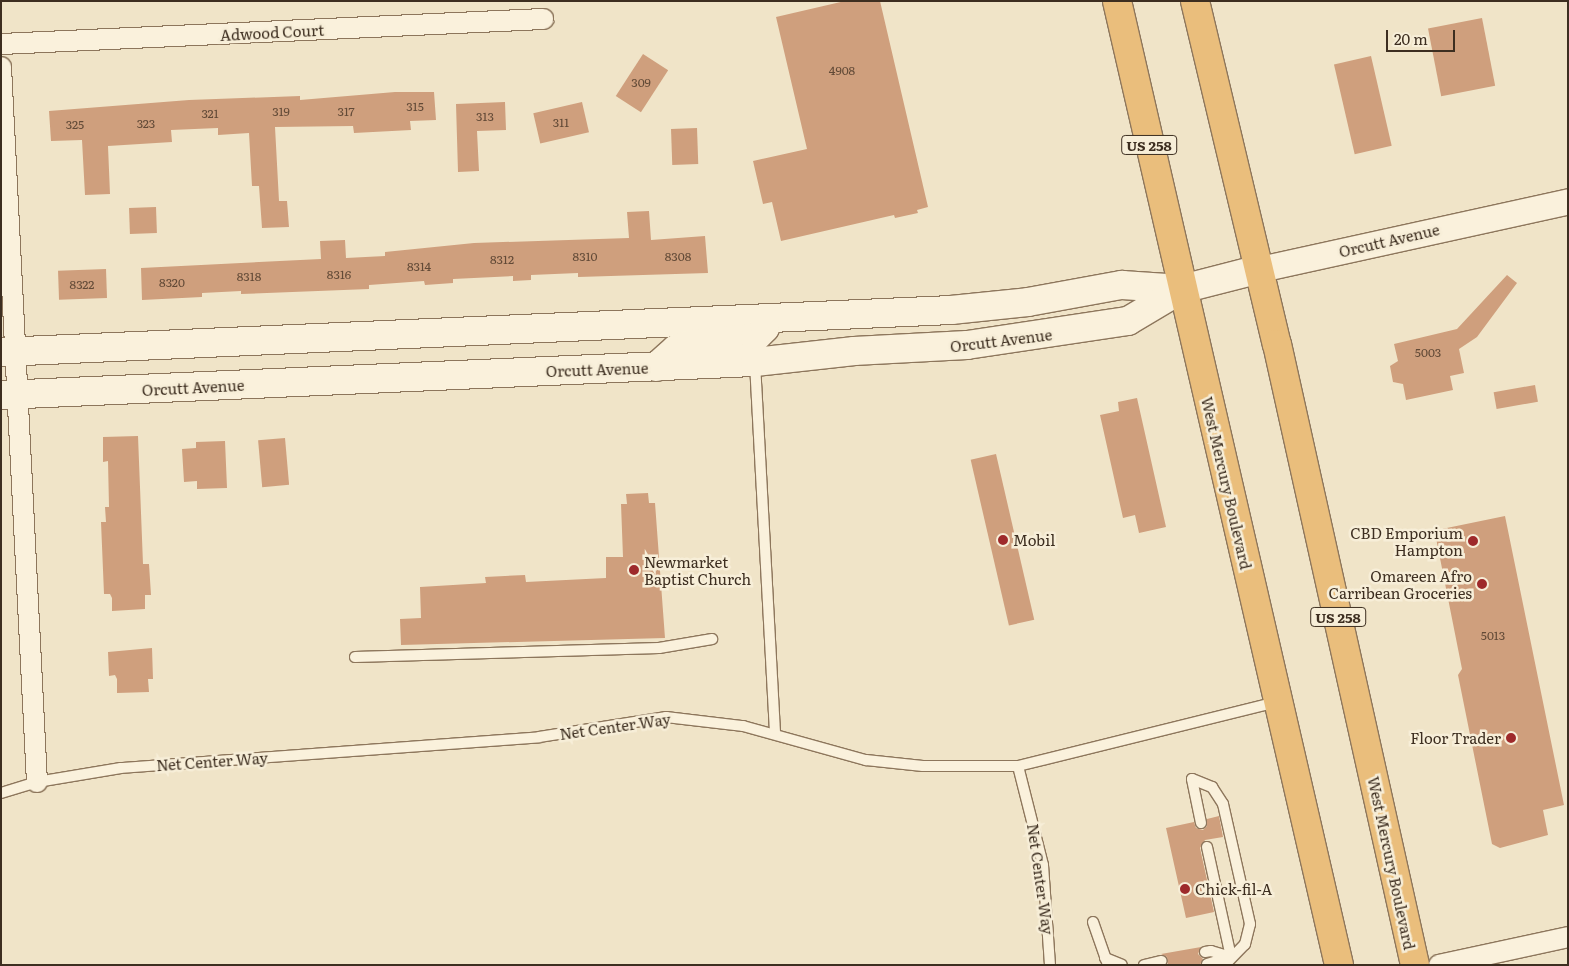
<!DOCTYPE html>
<style>
body{margin:0}
#map{position:relative;width:1569px;height:966px;overflow:hidden;background:#f0e4c8;font-family:Literata,serif}
div>[style]{position:absolute}
[style*='--x']{left:calc(var(--x)*1px);top:calc(var(--y)*1px);width:calc(var(--w)*1px);rotate:calc(var(--a)*1deg)}
.building>*{inset:0;background:#cf9f7d;transform-origin:0 0}
.roads{filter:drop-shadow(1px 0 #8d765c) drop-shadow(-1px 0 #8d765c) drop-shadow(0 1px #8d765c) drop-shadow(0 -1px #8d765c)}
.service>*{height:10px;margin:-5px;padding:0 5px;transform-origin:5px;border-radius:5px;background:#faf1dc}
.minor>*{height:20px;margin:-10px;padding:0 10px;transform-origin:10px;border-radius:10px;background:#faf1dc}
.tertiary>*{height:25px;margin:-12.5px;padding:0 12.5px;transform-origin:12.5px;border-radius:12.5px;background:#faf1dc}
.secondary>*{height:28px;margin:-14px;padding:0 14px;transform-origin:14px;border-radius:14px;background:#faf1dc}
.trunk>*{height:28px;margin:-14px;padding:0 14px;transform-origin:14px;border-radius:14px;background:#eabe7c}
.dots>*{width:14px;height:14px;translate:-50% -50%;box-sizing:border-box;border:2px solid #f7eed8;border-radius:50%}
span{translate:-50% -50%;white-space:nowrap;text-align:center;line-height:1.15;-webkit-text-stroke:5px #f7eed8;paint-order:stroke}
.number-label{font-size:12px;color:#624a37}
.number-label span{-webkit-text-stroke-width:0}
.shield-label span{padding:1px 4px;background:#f7eed8;border:1px solid;border-radius:4px;-webkit-text-stroke-width:0}
.shield-label{font-size:14px;color:#3d2e20;font-weight:700}
.street-label{font-size:15px;color:#3d2e20}
.poi-label{font-size:15px;color:#3d2e20}
.right{translate:-100% -50%;text-align:right}
.left{translate:0 -50%;text-align:left}
.frame{position:absolute;inset:0;border:2px solid #3d2e20;pointer-events:none}
.scale{position:absolute;left:1386px;top:30px;width:69px;height:22px;box-sizing:border-box;border:2px solid #3d2e20;border-top:0;padding-left:6px;font-size:15px;line-height:18px;white-space:nowrap;color:#3d2e20;-webkit-text-stroke:4px #f7eed8;paint-order:stroke}
</style>
<div id="map">
<div class="building">
<div style="clip-path:polygon(845px 1px,880px 1px,928px 207px,917px 210px,918px 213px,895px 218px,894px 215px,781px 241px,772px 202px,763px 204px,753px 161px,807px 149px,776px 17px)"></div>
<div style="left:1482px;top:18px;width:69px;height:55px;rotate:79deg"></div>
<div style="left:643px;top:54px;width:30px;height:50px;rotate:33deg"></div>
<div style="left:1371px;top:56px;width:92px;height:38px;rotate:77deg"></div>
<div style="clip-path:polygon(395px 92px,434px 92px,436px 120px,410px 121px,411px 130px,354px 133px,353px 126px,275px 127px,279px 201px,287px 201px,289px 227px,262px 228px,259px 186px,252px 186px,249px 133px,218px 135px,218px 128px,171px 130px,172px 142px,108px 146px,110px 194px,85px 195px,82px 140px,51px 141px,49px 111px,189px 100px,300px 96px,300px 100px)"></div>
<div style="clip-path:polygon(505px 102px,506px 130px,477px 131px,479px 171px,458px 172px,456px 104px)"></div>
<div style="left:582px;top:102px;width:31px;height:50px;rotate:77deg"></div>
<div style="left:697px;top:128px;width:36px;height:26px;rotate:88deg"></div>
<div style="left:156px;top:207px;width:26px;height:27px;rotate:88deg"></div>
<div style="clip-path:polygon(649px 211px,651px 240px,705px 236px,708px 273px,578px 277px,578px 273px,531px 275px,531px 280px,513px 281px,513px 276px,453px 279px,453px 283px,425px 285px,424px 281px,369px 285px,369px 289px,241px 294px,241px 291px,202px 293px,202px 297px,142px 300px,141px 268px,321px 259px,320px 241px,345px 240px,346px 258px,385px 256px,385px 252px,474px 243px,629px 238px,627px 212px)"></div>
<div style="left:106px;top:269px;width:29px;height:48px;rotate:88deg"></div>
<div style="clip-path:polygon(1507px 275px,1517px 283px,1477px 337px,1459px 349px,1464px 373px,1450px 376px,1453px 390px,1406px 400px,1403px 384px,1393px 382px,1390px 366px,1398px 361px,1394px 344px,1457px 329px)"></div>
<div style="left:1535px;top:385px;width:17px;height:42px;rotate:80deg"></div>
<div style="clip-path:polygon(1137px 398px,1166px 527px,1139px 533px,1135px 515px,1123px 518px,1100px 415px,1119px 411px,1118px 402px)"></div>
<div style="clip-path:polygon(138px 436px,143px 564px,149px 564px,151px 595px,145px 595px,145px 609px,112px 611px,112px 598px,110px 594px,104px 594px,101px 522px,106px 522px,105px 507px,109px 507px,108px 461px,103px 462px,103px 437px)"></div>
<div style="left:285px;top:438px;width:47px;height:27px;rotate:85deg"></div>
<div style="clip-path:polygon(225px 441px,227px 488px,197px 489px,197px 481px,184px 482px,182px 449px,196px 448px,196px 442px)"></div>
<div style="left:996px;top:454px;width:170px;height:26px;rotate:77deg"></div>
<div style="clip-path:polygon(648px 493px,649px 503px,655px 503px,665px 638px,401px 645px,400px 619px,421px 618px,420px 587px,486px 583px,485px 577px,525px 575px,526px 582px,606px 578px,606px 557px,623px 557px,621px 504px,627px 504px,626px 494px)"></div>
<div style="clip-path:polygon(1505px 516px,1564px 805px,1543px 810px,1548px 835px,1500px 848px,1492px 844px,1458px 675px,1462px 669px,1435px 533px,1437px 530px)"></div>
<div style="clip-path:polygon(152px 648px,153px 679px,148px 679px,149px 692px,117px 693px,117px 679px,115px 675px,109px 676px,108px 652px)"></div>
<div style="clip-path:polygon(1219px 816px,1223px 837px,1205px 840px,1200px 848px,1214px 912px,1186px 918px,1166px 828px,1194px 822px,1196px 828px,1203px 830px,1207px 826px,1207px 819px)"></div>
<div style="clip-path:polygon(1201px 947px,1198px 954px,1203px 959px,1200px 965px,1168px 965px,1167px 957px,1161px 954px)"></div>
</div>
<div class="roads">
<div class="service">
<div style="--x:755;--y:363;--w:371;--a:86.9"></div>
<div style="--x:355;--y:657;--w:304;--a:-1.7"></div>
<div style="--x:659;--y:648;--w:54;--a:-9.6"></div>
<div style="--x:1018;--y:766;--w:102;--a:75.8"></div>
<div style="--x:1043;--y:865;--w:100;--a:86"></div>
<div style="--x:1;--y:793;--w:38;--a:-17"></div>
<div style="--x:37;--y:782;--w:85;--a:-9.5"></div>
<div style="--x:121;--y:768;--w:419;--a:-4.2"></div>
<div style="--x:539;--y:737;--w:129;--a:-8.9"></div>
<div style="--x:666;--y:717;--w:78;--a:6.7"></div>
<div style="--x:743;--y:726;--w:128;--a:15.5"></div>
<div style="--x:866;--y:760;--w:57;--a:6"></div>
<div style="--x:923;--y:766;--w:95;--a:0"></div>
<div style="--x:1018;--y:766;--w:267;--a:-13.9"></div>
<div style="--x:1201;--y:823;--w:45;--a:-101.6"></div>
<div style="--x:1192;--y:779;--w:22;--a:22"></div>
<div style="--x:1212;--y:787;--w:20;--a:57"></div>
<div style="--x:1223;--y:804;--w:123;--a:77.3"></div>
<div style="--x:1250;--y:924;--w:21;--a:104"></div>
<div style="--x:1245;--y:944;--w:29;--a:134"></div>
<div style="--x:1207;--y:847;--w:113;--a:77.7"></div>
<div style="--x:1093;--y:922;--w:46;--a:70.8"></div>
<div style="--x:1205;--y:952;--w:6;--a:-9"></div>
<div style="--x:1211;--y:951;--w:21;--a:17"></div>
<div style="--x:1105;--y:958;--w:18;--a:22"></div>
<div style="--x:1207;--y:964;--w:24;--a:-17"></div>
<div style="--x:1144;--y:965;--w:18;--a:-13"></div>
</div>
<div class="minor">
<div style="--x:1;--y:44;--w:543;--a:-2.64"></div>
<div style="--x:1;--y:67;--w:716;--a:87.12"></div>
<div style="--x:1439;--y:965;--w:132;--a:-12.2"></div>
</div>
<div class="tertiary">
<div style="--x:1260;--y:269;--w:315;--a:-12.4"></div>
</div>
<div class="secondary">
<div style="--x:1;--y:352;--w:951;--a:-2.53"></div>
<div style="--x:951;--y:310;--w:77;--a:-5.9"></div>
<div style="--x:1028;--y:302;--w:96;--a:-10.3"></div>
<div style="--x:1122;--y:285;--w:60;--a:3.8"></div>
<div style="--x:656;--y:367;--w:27;--a:-42"></div>
<div style="--x:676;--y:349;--w:16;--a:-18"></div>
<div style="--x:691;--y:344;--w:64;--a:-5.4"></div>
<div style="--x:755;--y:338;--w:14;--a:-45"></div>
<div style="--x:765;--y:328;--w:9;--a:-96"></div>
<div style="--x:1;--y:395;--w:755;--a:-2.51"></div>
<div style="--x:755;--y:362;--w:100;--a:-6.3"></div>
<div style="--x:854;--y:351;--w:113;--a:-3"></div>
<div style="--x:967;--y:345;--w:163;--a:-8.5"></div>
<div style="--x:1128;--y:321;--w:63;--a:-30.7"></div>
<div style="--x:1182;--y:289;--w:81;--a:-14.4"></div>
</div>
<div class="trunk">
<div style="--x:1117;--y:1;--w:989;--a:77.03"></div>
<div style="--x:1195;--y:1;--w:353;--a:76.6"></div>
<div style="--x:1277;--y:344;--w:636;--a:77.47"></div>
</div>
</div>
<div class="dots">
<div style="left:1003px;top:540px;background:#9e2a2b"></div>
<div style="left:1473px;top:541px;background:#9e2a2b"></div>
<div style="left:634px;top:570px;background:#9e2a2b"></div>
<div style="left:1482px;top:584px;background:#9e2a2b"></div>
<div style="left:1511px;top:738px;background:#9e2a2b"></div>
<div style="left:1185px;top:889px;background:#9e2a2b"></div>
</div>
<div class="number-label">
<span style="left:842px;top:71px">4908</span>
<span style="left:641px;top:83px">309</span>
<span style="left:415px;top:107px">315</span>
<span style="left:281px;top:112px">319</span>
<span style="left:346px;top:112px">317</span>
<span style="left:210px;top:114px">321</span>
<span style="left:485px;top:117px">313</span>
<span style="left:561px;top:123px">311</span>
<span style="left:146px;top:124px">323</span>
<span style="left:75px;top:125px">325</span>
<span style="left:585px;top:257px">8310</span>
<span style="left:678px;top:257px">8308</span>
<span style="left:502px;top:260px">8312</span>
<span style="left:419px;top:267px">8314</span>
<span style="left:339px;top:275px">8316</span>
<span style="left:249px;top:277px">8318</span>
<span style="left:172px;top:283px">8320</span>
<span style="left:82px;top:285px">8322</span>
<span style="left:1428px;top:353px">5003</span>
<span style="left:1493px;top:636px">5013</span>
</div>
<div class="shield-label">
<span style="left:1149px;top:145px">US 258</span>
<span style="left:1338px;top:617px">US 258</span>
</div>
<div class="street-label">
<span style="left:272px;top:32px;rotate:-3deg">Adwood Court</span>
<span style="left:1389px;top:240px;rotate:-13deg">Orcutt Avenue</span>
<span style="left:1001px;top:340px;rotate:-7deg">Orcutt Avenue</span>
<span style="left:597px;top:369px;rotate:-2deg">Orcutt Avenue</span>
<span style="left:193px;top:387px;rotate:-3deg">Orcutt Avenue</span>
<span style="left:1227px;top:483px;rotate:77deg">West Mercury Boulevard</span>
<span style="left:615px;top:726px;rotate:-8deg">Net Center Way</span>
<span style="left:212px;top:761px;rotate:-4deg">Net Center Way</span>
<span style="left:1392px;top:863px;rotate:78deg">West Mercury Boulevard</span>
<span style="left:1041px;top:879px;rotate:82deg">Net Center Way</span>
</div>
<div class="poi-label">
<span class="right" style="left:1463px;top:541px">CBD Emporium<br>Hampton</span>
<span class="left" style="left:1013px;top:540px">Mobil</span>
<span class="left" style="left:644px;top:570px">Newmarket<br>Baptist Church</span>
<span class="right" style="left:1472px;top:584px">Omareen Afro<br>Carribean Groceries</span>
<span class="right" style="left:1501px;top:738px">Floor Trader</span>
<span class="left" style="left:1195px;top:889px">Chick-fil-A</span>
</div>
<div class="frame"></div>
<div class="scale">20 m</div>
</div>
